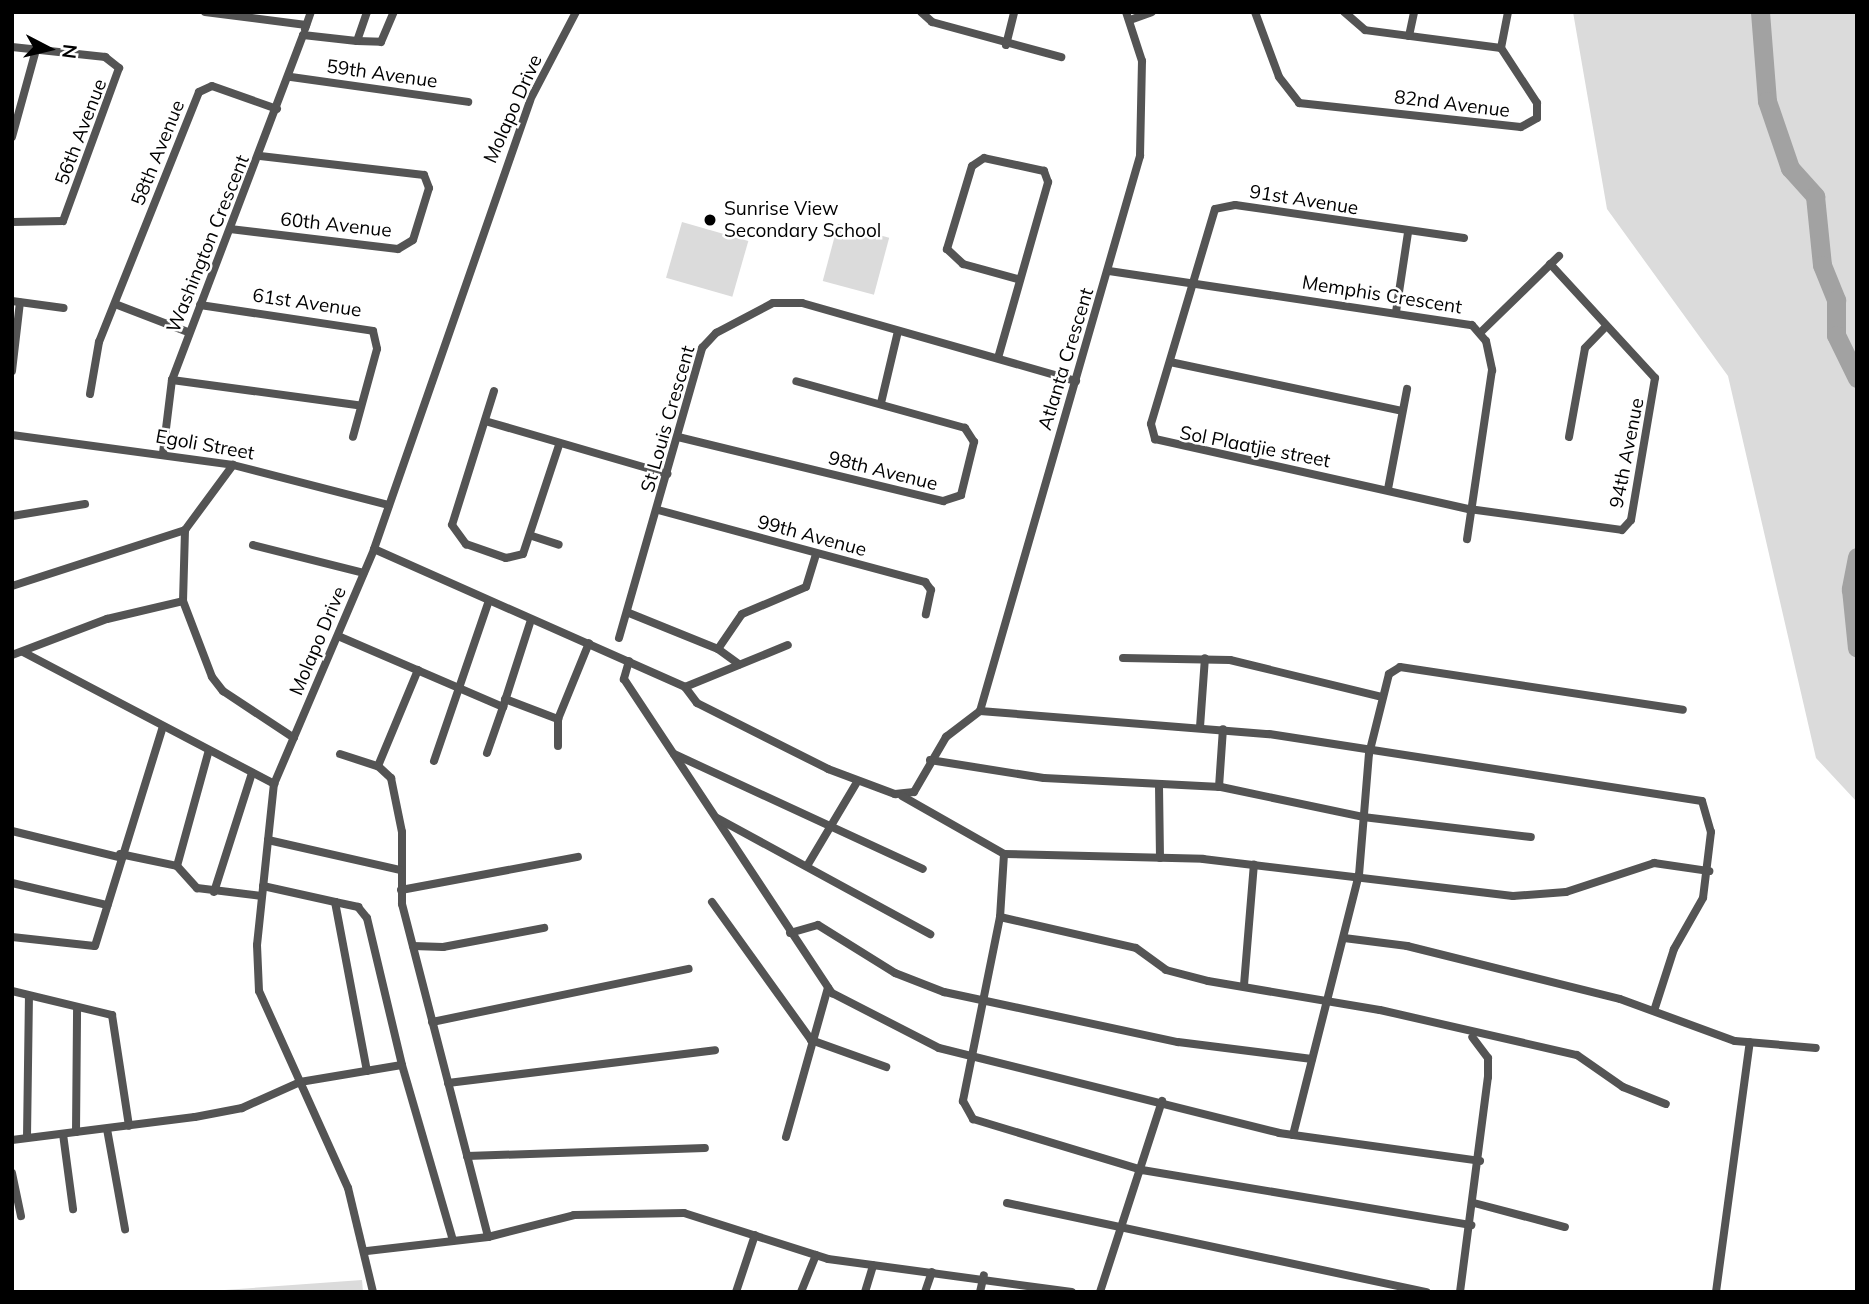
<!DOCTYPE html>
<style>
body{margin:0}
#map{position:relative;width:1869px;height:1304px;overflow:hidden;background:#fff;font-family:Mulish,sans-serif}
div>[style]{position:absolute}
[style*='--x']{left:calc(var(--x)*1px);top:calc(var(--y)*1px);width:calc(var(--w)*1px);rotate:calc(var(--a)*1deg)}
.green>*{inset:0;background:#dbdbdb;transform-origin:0 0}
.river>*{height:19px;margin:-9.5px;padding:0 9.5px;transform-origin:9.5px;border-radius:9.5px;background:#a2a2a2}
.minor>*{height:8px;margin:-4px;padding:0 4px;transform-origin:4px;border-radius:4px;background:#545454}
.dots>*{width:19px;height:19px;translate:-50% -50%;box-sizing:border-box;border:4px solid #fff;border-radius:50%}
span{translate:-50% -50%;white-space:nowrap;text-align:center;line-height:1.15;-webkit-text-stroke:5px #fff;paint-order:stroke}
.street-label{font-size:19px;color:#000}
.poi-label{font-size:19px;color:#000}
.left{translate:0 -50%;text-align:left}
.frame{position:absolute;inset:0;border:14px solid #000;pointer-events:none}
.north{position:absolute;left:14px;top:14px;width:70px;height:70px;-webkit-text-stroke:5px #fff;paint-order:stroke;rotate:97deg;font-size:19px;font-weight:700;line-height:28px;text-align:center;color:#000}
.north::after{content:'';display:block;margin:auto;width:24px;height:32px;background:#000;clip-path:polygon(50% 0,100% 100%,50% 72%,0 100%)}
</style>
<div id="map">
<div class="green">
<div style="clip-path:polygon(1573px 12px,1857px 12px,1857px 802px,1816px 758px,1728px 376px,1607px 209px)"></div>
<div style="left:682px;top:222px;width:69px;height:58px;rotate:16deg"></div>
<div style="left:838px;top:224px;width:53px;height:59px;rotate:15deg"></div>
<div style="clip-path:polygon(362px 1280px,363px 1292px,197px 1292px)"></div>
</div>
<div class="river">
<div style="--x:1760;--y:12;--w:89;--a:85.5"></div>
<div style="--x:1767;--y:101;--w:71;--a:71.1"></div>
<div style="--x:1790;--y:168;--w:38;--a:48"></div>
<div style="--x:1815;--y:196;--w:69;--a:84.2"></div>
<div style="--x:1822;--y:265;--w:38;--a:68"></div>
<div style="--x:1836;--y:300;--w:35;--a:90"></div>
<div style="--x:1836;--y:335;--w:48;--a:64"></div>
<div style="--x:1857;--y:557;--w:33;--a:101"></div>
<div style="--x:1851;--y:589;--w:59;--a:84.2"></div>
</div>
<div class="minor">
<div style="--x:205;--y:12;--w:102;--a:7.3"></div>
<div style="--x:921;--y:12;--w:15;--a:42"></div>
<div style="--x:932;--y:22;--w:134;--a:15.2"></div>
<div style="--x:1255;--y:12;--w:69;--a:69.7"></div>
<div style="--x:1279;--y:77;--w:33;--a:52"></div>
<div style="--x:1299;--y:103;--w:223;--a:6.2"></div>
<div style="--x:1521;--y:127;--w:18;--a:-29"></div>
<div style="--x:1537;--y:118;--w:15;--a:-90"></div>
<div style="--x:1537;--y:103;--w:66;--a:-123.2"></div>
<div style="--x:1501;--y:48;--w:137;--a:-172.5"></div>
<div style="--x:1365;--y:30;--w:28;--a:-139"></div>
<div style="--x:1130;--y:20;--w:23;--a:-20"></div>
<div style="--x:305;--y:29;--w:18;--a:-71"></div>
<div style="--x:1409;--y:36;--w:25;--a:-78"></div>
<div style="--x:357;--y:41;--w:24;--a:2"></div>
<div style="--x:381;--y:42;--w:33;--a:-67"></div>
<div style="--x:1006;--y:45;--w:34;--a:-76"></div>
<div style="--x:12;--y:47;--w:94;--a:6.1"></div>
<div style="--x:105;--y:57;--w:18;--a:38"></div>
<div style="--x:119;--y:68;--w:163;--a:110.1"></div>
<div style="--x:63;--y:221;--w:51;--a:178.9"></div>
<div style="--x:1501;--y:48;--w:37;--a:-79"></div>
<div style="--x:291;--y:77;--w:179;--a:8"></div>
<div style="--x:12;--y:137;--w:90;--a:-74.6"></div>
<div style="--x:230;--y:229;--w:169;--a:6.8"></div>
<div style="--x:398;--y:249;--w:17;--a:-31"></div>
<div style="--x:413;--y:240;--w:54;--a:-72.9"></div>
<div style="--x:429;--y:188;--w:14;--a:-111"></div>
<div style="--x:424;--y:175;--w:165;--a:-173.4"></div>
<div style="--x:1464;--y:238;--w:231;--a:-171.8"></div>
<div style="--x:1235;--y:205;--w:20;--a:169"></div>
<div style="--x:1215;--y:209;--w:224;--a:106.6"></div>
<div style="--x:1151;--y:424;--w:16;--a:75"></div>
<div style="--x:1155;--y:439;--w:322;--a:12.6"></div>
<div style="--x:1469;--y:509;--w:154;--a:7.8"></div>
<div style="--x:1622;--y:530;--w:13;--a:-48"></div>
<div style="--x:1631;--y:520;--w:144;--a:-80.4"></div>
<div style="--x:1655;--y:378;--w:155;--a:-132.6"></div>
<div style="--x:1109;--y:271;--w:367;--a:8.5"></div>
<div style="--x:1472;--y:325;--w:21;--a:49"></div>
<div style="--x:1486;--y:341;--w:30;--a:78"></div>
<div style="--x:1492;--y:370;--w:171;--a:98.4"></div>
<div style="--x:12;--y:301;--w:52;--a:7.7"></div>
<div style="--x:115;--y:304;--w:78;--a:21"></div>
<div style="--x:200;--y:305;--w:175;--a:8.5"></div>
<div style="--x:373;--y:331;--w:18;--a:77"></div>
<div style="--x:377;--y:349;--w:91;--a:105.3"></div>
<div style="--x:1396;--y:312;--w:80;--a:-81.4"></div>
<div style="--x:1481;--y:332;--w:109;--a:-44.3"></div>
<div style="--x:998;--y:358;--w:183;--a:-74.1"></div>
<div style="--x:1048;--y:182;--w:12;--a:-110"></div>
<div style="--x:1044;--y:171;--w:61;--a:-167.8"></div>
<div style="--x:984;--y:158;--w:14;--a:146"></div>
<div style="--x:972;--y:166;--w:87;--a:106.8"></div>
<div style="--x:947;--y:249;--w:22;--a:43"></div>
<div style="--x:963;--y:264;--w:57;--a:15.3"></div>
<div style="--x:1170;--y:362;--w:237;--a:11.9"></div>
<div style="--x:12;--y:371;--w:69;--a:-83.4"></div>
<div style="--x:172;--y:380;--w:188;--a:7.7"></div>
<div style="--x:494;--y:391;--w:140;--a:107.4"></div>
<div style="--x:452;--y:525;--w:24;--a:54"></div>
<div style="--x:466;--y:544;--w:42;--a:19.3"></div>
<div style="--x:506;--y:558;--w:17;--a:-13"></div>
<div style="--x:523;--y:554;--w:115;--a:-71.7"></div>
<div style="--x:90;--y:394;--w:53;--a:-80.2"></div>
<div style="--x:99;--y:342;--w:269;--a:-68.2"></div>
<div style="--x:199;--y:92;--w:14;--a:-25"></div>
<div style="--x:212;--y:86;--w:69;--a:19.5"></div>
<div style="--x:881;--y:403;--w:74;--a:-76.7"></div>
<div style="--x:485;--y:421;--w:190;--a:16.2"></div>
<div style="--x:12;--y:435;--w:223;--a:7.7"></div>
<div style="--x:233;--y:465;--w:161;--a:14.4"></div>
<div style="--x:678;--y:437;--w:273;--a:13.6"></div>
<div style="--x:943;--y:501;--w:19;--a:-18"></div>
<div style="--x:961;--y:495;--w:55;--a:-76.2"></div>
<div style="--x:974;--y:442;--w:17;--a:-123"></div>
<div style="--x:965;--y:428;--w:175;--a:-164.5"></div>
<div style="--x:1569;--y:437;--w:90;--a:-79.8"></div>
<div style="--x:1585;--y:348;--w:30;--a:-46"></div>
<div style="--x:163;--y:453;--w:74;--a:-83"></div>
<div style="--x:172;--y:380;--w:369;--a:-69.2"></div>
<div style="--x:303;--y:35;--w:54;--a:6.3"></div>
<div style="--x:357;--y:41;--w:31;--a:-71"></div>
<div style="--x:1388;--y:489;--w:102;--a:-79.2"></div>
<div style="--x:658;--y:510;--w:277;--a:15.1"></div>
<div style="--x:925;--y:582;--w:10;--a:53"></div>
<div style="--x:931;--y:590;--w:25;--a:102"></div>
<div style="--x:12;--y:516;--w:74;--a:-9.3"></div>
<div style="--x:185;--y:530;--w:71;--a:91.6"></div>
<div style="--x:183;--y:601;--w:81;--a:69.1"></div>
<div style="--x:212;--y:677;--w:18;--a:52"></div>
<div style="--x:223;--y:691;--w:85;--a:33.5"></div>
<div style="--x:532;--y:536;--w:28;--a:18"></div>
<div style="--x:253;--y:545;--w:114;--a:14.2"></div>
<div style="--x:374;--y:549;--w:340;--a:23.9"></div>
<div style="--x:685;--y:687;--w:20;--a:53"></div>
<div style="--x:697;--y:703;--w:147;--a:26.7"></div>
<div style="--x:828;--y:769;--w:72;--a:20.5"></div>
<div style="--x:895;--y:794;--w:19;--a:-6"></div>
<div style="--x:914;--y:792;--w:64;--a:-59.8"></div>
<div style="--x:946;--y:737;--w:43;--a:-37.4"></div>
<div style="--x:980;--y:711;--w:290;--a:4.6"></div>
<div style="--x:1269;--y:734;--w:438;--a:8.8"></div>
<div style="--x:1702;--y:801;--w:32;--a:74"></div>
<div style="--x:1711;--y:832;--w:66;--a:96.9"></div>
<div style="--x:1703;--y:898;--w:59;--a:119.6"></div>
<div style="--x:1674;--y:949;--w:62;--a:107.9"></div>
<div style="--x:12;--y:586;--w:182;--a:-17.9"></div>
<div style="--x:185;--y:530;--w:81;--a:-53.6"></div>
<div style="--x:629;--y:613;--w:96;--a:22"></div>
<div style="--x:718;--y:649;--w:26;--a:36"></div>
<div style="--x:338;--y:636;--w:180;--a:23.3"></div>
<div style="--x:503;--y:707;--w:91;--a:-72.2"></div>
<div style="--x:619;--y:638;--w:302;--a:-74"></div>
<div style="--x:702;--y:348;--w:21;--a:-47"></div>
<div style="--x:716;--y:333;--w:64;--a:-27.8"></div>
<div style="--x:773;--y:303;--w:29;--a:0"></div>
<div style="--x:802;--y:303;--w:285;--a:15.9"></div>
<div style="--x:718;--y:649;--w:42;--a:-55.6"></div>
<div style="--x:742;--y:614;--w:69;--a:-22.9"></div>
<div style="--x:806;--y:587;--w:34;--a:-73"></div>
<div style="--x:23;--y:652;--w:284;--a:27.7"></div>
<div style="--x:12;--y:655;--w:102;--a:-20.8"></div>
<div style="--x:107;--y:619;--w:78;--a:-13.3"></div>
<div style="--x:1123;--y:658;--w:107;--a:1.1"></div>
<div style="--x:1230;--y:660;--w:156;--a:13.7"></div>
<div style="--x:629;--y:661;--w:19;--a:106"></div>
<div style="--x:624;--y:679;--w:377;--a:56.5"></div>
<div style="--x:832;--y:993;--w:120;--a:27.2"></div>
<div style="--x:939;--y:1048;--w:350;--a:14"></div>
<div style="--x:1279;--y:1133;--w:203;--a:7.9"></div>
<div style="--x:685;--y:687;--w:111;--a:-22.2"></div>
<div style="--x:505;--y:699;--w:57;--a:20.7"></div>
<div style="--x:980;--y:711;--w:578;--a:-73.92"></div>
<div style="--x:1140;--y:156;--w:95;--a:-88.8"></div>
<div style="--x:1142;--y:61;--w:52;--a:-108.1"></div>
<div style="--x:1200;--y:727;--w:69;--a:-85.9"></div>
<div style="--x:558;--y:746;--w:27;--a:-90"></div>
<div style="--x:558;--y:719;--w:82;--a:-67.8"></div>
<div style="--x:487;--y:753;--w:49;--a:-70.8"></div>
<div style="--x:340;--y:754;--w:40;--a:18"></div>
<div style="--x:378;--y:766;--w:104;--a:-67.4"></div>
<div style="--x:674;--y:754;--w:274;--a:24.8"></div>
<div style="--x:930;--y:760;--w:115;--a:9"></div>
<div style="--x:1044;--y:778;--w:177;--a:2.9"></div>
<div style="--x:1221;--y:787;--w:145;--a:11.9"></div>
<div style="--x:1363;--y:817;--w:169;--a:6.8"></div>
<div style="--x:434;--y:761;--w:167;--a:-71.1"></div>
<div style="--x:378;--y:766;--w:18;--a:43"></div>
<div style="--x:391;--y:778;--w:55;--a:78.5"></div>
<div style="--x:402;--y:832;--w:72;--a:90"></div>
<div style="--x:402;--y:904;--w:344;--a:75.5"></div>
<div style="--x:1159;--y:786;--w:72;--a:89.2"></div>
<div style="--x:1219;--y:787;--w:58;--a:-86.1"></div>
<div style="--x:902;--y:796;--w:117;--a:29.6"></div>
<div style="--x:1004;--y:854;--w:199;--a:1.4"></div>
<div style="--x:1203;--y:859;--w:312;--a:6.8"></div>
<div style="--x:1513;--y:896;--w:53;--a:-4.3"></div>
<div style="--x:1566;--y:892;--w:93;--a:-18.2"></div>
<div style="--x:1654;--y:863;--w:56;--a:8.3"></div>
<div style="--x:717;--y:818;--w:243;--a:28.6"></div>
<div style="--x:12;--y:831;--w:110;--a:13.7"></div>
<div style="--x:268;--y:840;--w:135;--a:12.8"></div>
<div style="--x:120;--y:854;--w:58;--a:11.9"></div>
<div style="--x:177;--y:866;--w:120;--a:-74.6"></div>
<div style="--x:1004;--y:854;--w:63;--a:93.6"></div>
<div style="--x:1000;--y:917;--w:188;--a:101.4"></div>
<div style="--x:963;--y:1101;--w:21;--a:61"></div>
<div style="--x:973;--y:1119;--w:177;--a:16.8"></div>
<div style="--x:1142;--y:1170;--w:334;--a:9.5"></div>
<div style="--x:177;--y:866;--w:30;--a:48"></div>
<div style="--x:197;--y:888;--w:65;--a:7"></div>
<div style="--x:807;--y:866;--w:98;--a:-59.2"></div>
<div style="--x:12;--y:883;--w:98;--a:13"></div>
<div style="--x:263;--y:886;--w:74;--a:12.5"></div>
<div style="--x:335;--y:902;--w:172;--a:79.3"></div>
<div style="--x:401;--y:890;--w:180;--a:-10.6"></div>
<div style="--x:214;--y:892;--w:125;--a:-72.3"></div>
<div style="--x:335;--y:902;--w:24;--a:12"></div>
<div style="--x:358;--y:907;--w:14;--a:51"></div>
<div style="--x:367;--y:918;--w:151;--a:76.6"></div>
<div style="--x:712;--y:902;--w:170;--a:54.3"></div>
<div style="--x:811;--y:1040;--w:80;--a:19.8"></div>
<div style="--x:1000;--y:917;--w:139;--a:12.8"></div>
<div style="--x:1136;--y:948;--w:37;--a:36"></div>
<div style="--x:1166;--y:970;--w:43;--a:14.7"></div>
<div style="--x:1208;--y:981;--w:174;--a:9.6"></div>
<div style="--x:1380;--y:1010;--w:202;--a:12.9"></div>
<div style="--x:1577;--y:1055;--w:56;--a:34.8"></div>
<div style="--x:1623;--y:1087;--w:46;--a:21.6"></div>
<div style="--x:790;--y:933;--w:29;--a:-16"></div>
<div style="--x:818;--y:925;--w:91;--a:31.9"></div>
<div style="--x:895;--y:973;--w:53;--a:21.2"></div>
<div style="--x:944;--y:992;--w:239;--a:12.1"></div>
<div style="--x:1178;--y:1042;--w:135;--a:7.2"></div>
<div style="--x:12;--y:937;--w:83;--a:6.2"></div>
<div style="--x:95;--y:946;--w:230;--a:-72.8"></div>
<div style="--x:1344;--y:938;--w:64;--a:7.2"></div>
<div style="--x:1407;--y:946;--w:219;--a:14"></div>
<div style="--x:1620;--y:999;--w:122;--a:20.1"></div>
<div style="--x:1735;--y:1041;--w:81;--a:4.9"></div>
<div style="--x:413;--y:946;--w:30;--a:2"></div>
<div style="--x:443;--y:947;--w:103;--a:-10.7"></div>
<div style="--x:1244;--y:985;--w:121;--a:-85.3"></div>
<div style="--x:12;--y:991;--w:103;--a:13.5"></div>
<div style="--x:112;--y:1015;--w:112;--a:81.3"></div>
<div style="--x:432;--y:1022;--w:262;--a:-11.7"></div>
<div style="--x:448;--y:1083;--w:269;--a:-7"></div>
<div style="--x:107;--y:1129;--w:102;--a:79.8"></div>
<div style="--x:76;--y:1132;--w:123;--a:-89.5"></div>
<div style="--x:63;--y:1134;--w:76;--a:82.4"></div>
<div style="--x:1293;--y:1135;--w:268;--a:-75.8"></div>
<div style="--x:1359;--y:875;--w:121;--a:-85.3"></div>
<div style="--x:1369;--y:754;--w:82;--a:-76"></div>
<div style="--x:1389;--y:674;--w:13;--a:-32"></div>
<div style="--x:1400;--y:667;--w:286;--a:8.6"></div>
<div style="--x:27;--y:1137;--w:140;--a:-89.2"></div>
<div style="--x:786;--y:1137;--w:155;--a:-74.3"></div>
<div style="--x:12;--y:1140;--w:184;--a:-7.2"></div>
<div style="--x:195;--y:1117;--w:48;--a:-10.8"></div>
<div style="--x:242;--y:1108;--w:64;--a:-24.1"></div>
<div style="--x:300;--y:1082;--w:103;--a:-9.5"></div>
<div style="--x:402;--y:1065;--w:183;--a:73.8"></div>
<div style="--x:467;--y:1156;--w:238;--a:-1.9"></div>
<div style="--x:12;--y:1173;--w:44;--a:78.2"></div>
<div style="--x:1007;--y:1203;--w:429;--a:12"></div>
<div style="--x:1474;--y:1203;--w:94;--a:14.8"></div>
<div style="--x:367;--y:1251;--w:122;--a:-6.6"></div>
<div style="--x:488;--y:1237;--w:89;--a:-14.3"></div>
<div style="--x:574;--y:1215;--w:110;--a:-1"></div>
<div style="--x:684;--y:1213;--w:151;--a:17.7"></div>
<div style="--x:828;--y:1259;--w:246;--a:7.7"></div>
<div style="--x:373;--y:1292;--w:107;--a:-103.5"></div>
<div style="--x:348;--y:1188;--w:216;--a:-114.3"></div>
<div style="--x:259;--y:991;--w:46;--a:-92.5"></div>
<div style="--x:257;--y:945;--w:162;--a:-84"></div>
<div style="--x:274;--y:784;--w:255;--a:-66.9"></div>
<div style="--x:374;--y:549;--w:475;--a:-70.8"></div>
<div style="--x:530;--y:100;--w:99;--a:-62.4"></div>
<div style="--x:736;--y:1292;--w:60;--a:-71.6"></div>
<div style="--x:801;--y:1292;--w:40;--a:-68"></div>
<div style="--x:865;--y:1292;--w:28;--a:-73"></div>
<div style="--x:925;--y:1292;--w:21;--a:-71"></div>
<div style="--x:980;--y:1292;--w:17;--a:-77"></div>
<div style="--x:1100;--y:1292;--w:201;--a:-72"></div>
<div style="--x:1460;--y:1292;--w:217;--a:-82.6"></div>
<div style="--x:1488;--y:1077;--w:19;--a:-90"></div>
<div style="--x:1488;--y:1058;--w:26;--a:-127"></div>
<div style="--x:1716;--y:1292;--w:252;--a:-82.3"></div>
</div>
<div class="dots">
<div style="left:710px;top:220px;background:#000"></div>
</div>
<div class="street-label">
<span style="left:382px;top:74px;rotate:8deg">59th Avenue</span>
<span style="left:1452px;top:104px;rotate:7deg">82nd Avenue</span>
<span style="left:513px;top:109px;rotate:-66deg">Molapo Drive</span>
<span style="left:81px;top:132px;rotate:-69deg">56th Avenue</span>
<span style="left:158px;top:153px;rotate:-68deg">58th Avenue</span>
<span style="left:1304px;top:200px;rotate:9deg">91st Avenue</span>
<span style="left:336px;top:225px;rotate:6deg">60th Avenue</span>
<span style="left:208px;top:244px;rotate:-68deg">Washington Crescent</span>
<span style="left:1382px;top:295px;rotate:9deg">Memphis Crescent</span>
<span style="left:307px;top:303px;rotate:8deg">61st Avenue</span>
<span style="left:1066px;top:359px;rotate:-73deg">Atlanta Crescent</span>
<span style="left:668px;top:419px;rotate:-74deg">St Louis Crescent</span>
<span style="left:205px;top:445px;rotate:10deg">Egoli Street</span>
<span style="left:1255px;top:447px;rotate:11deg">Sol Plaatjie street</span>
<span style="left:1627px;top:453px;rotate:-79deg">94th Avenue</span>
<span style="left:883px;top:471px;rotate:14deg">98th Avenue</span>
<span style="left:812px;top:536px;rotate:15deg">99th Avenue</span>
<span style="left:318px;top:641px;rotate:-67deg">Molapo Drive</span>
</div>
<div class="poi-label">
<span class="left" style="left:724px;top:220px">Sunrise View<br>Secondary School</span>
</div>
<div class="frame"></div>
<div class="north">N</div>
</div>
